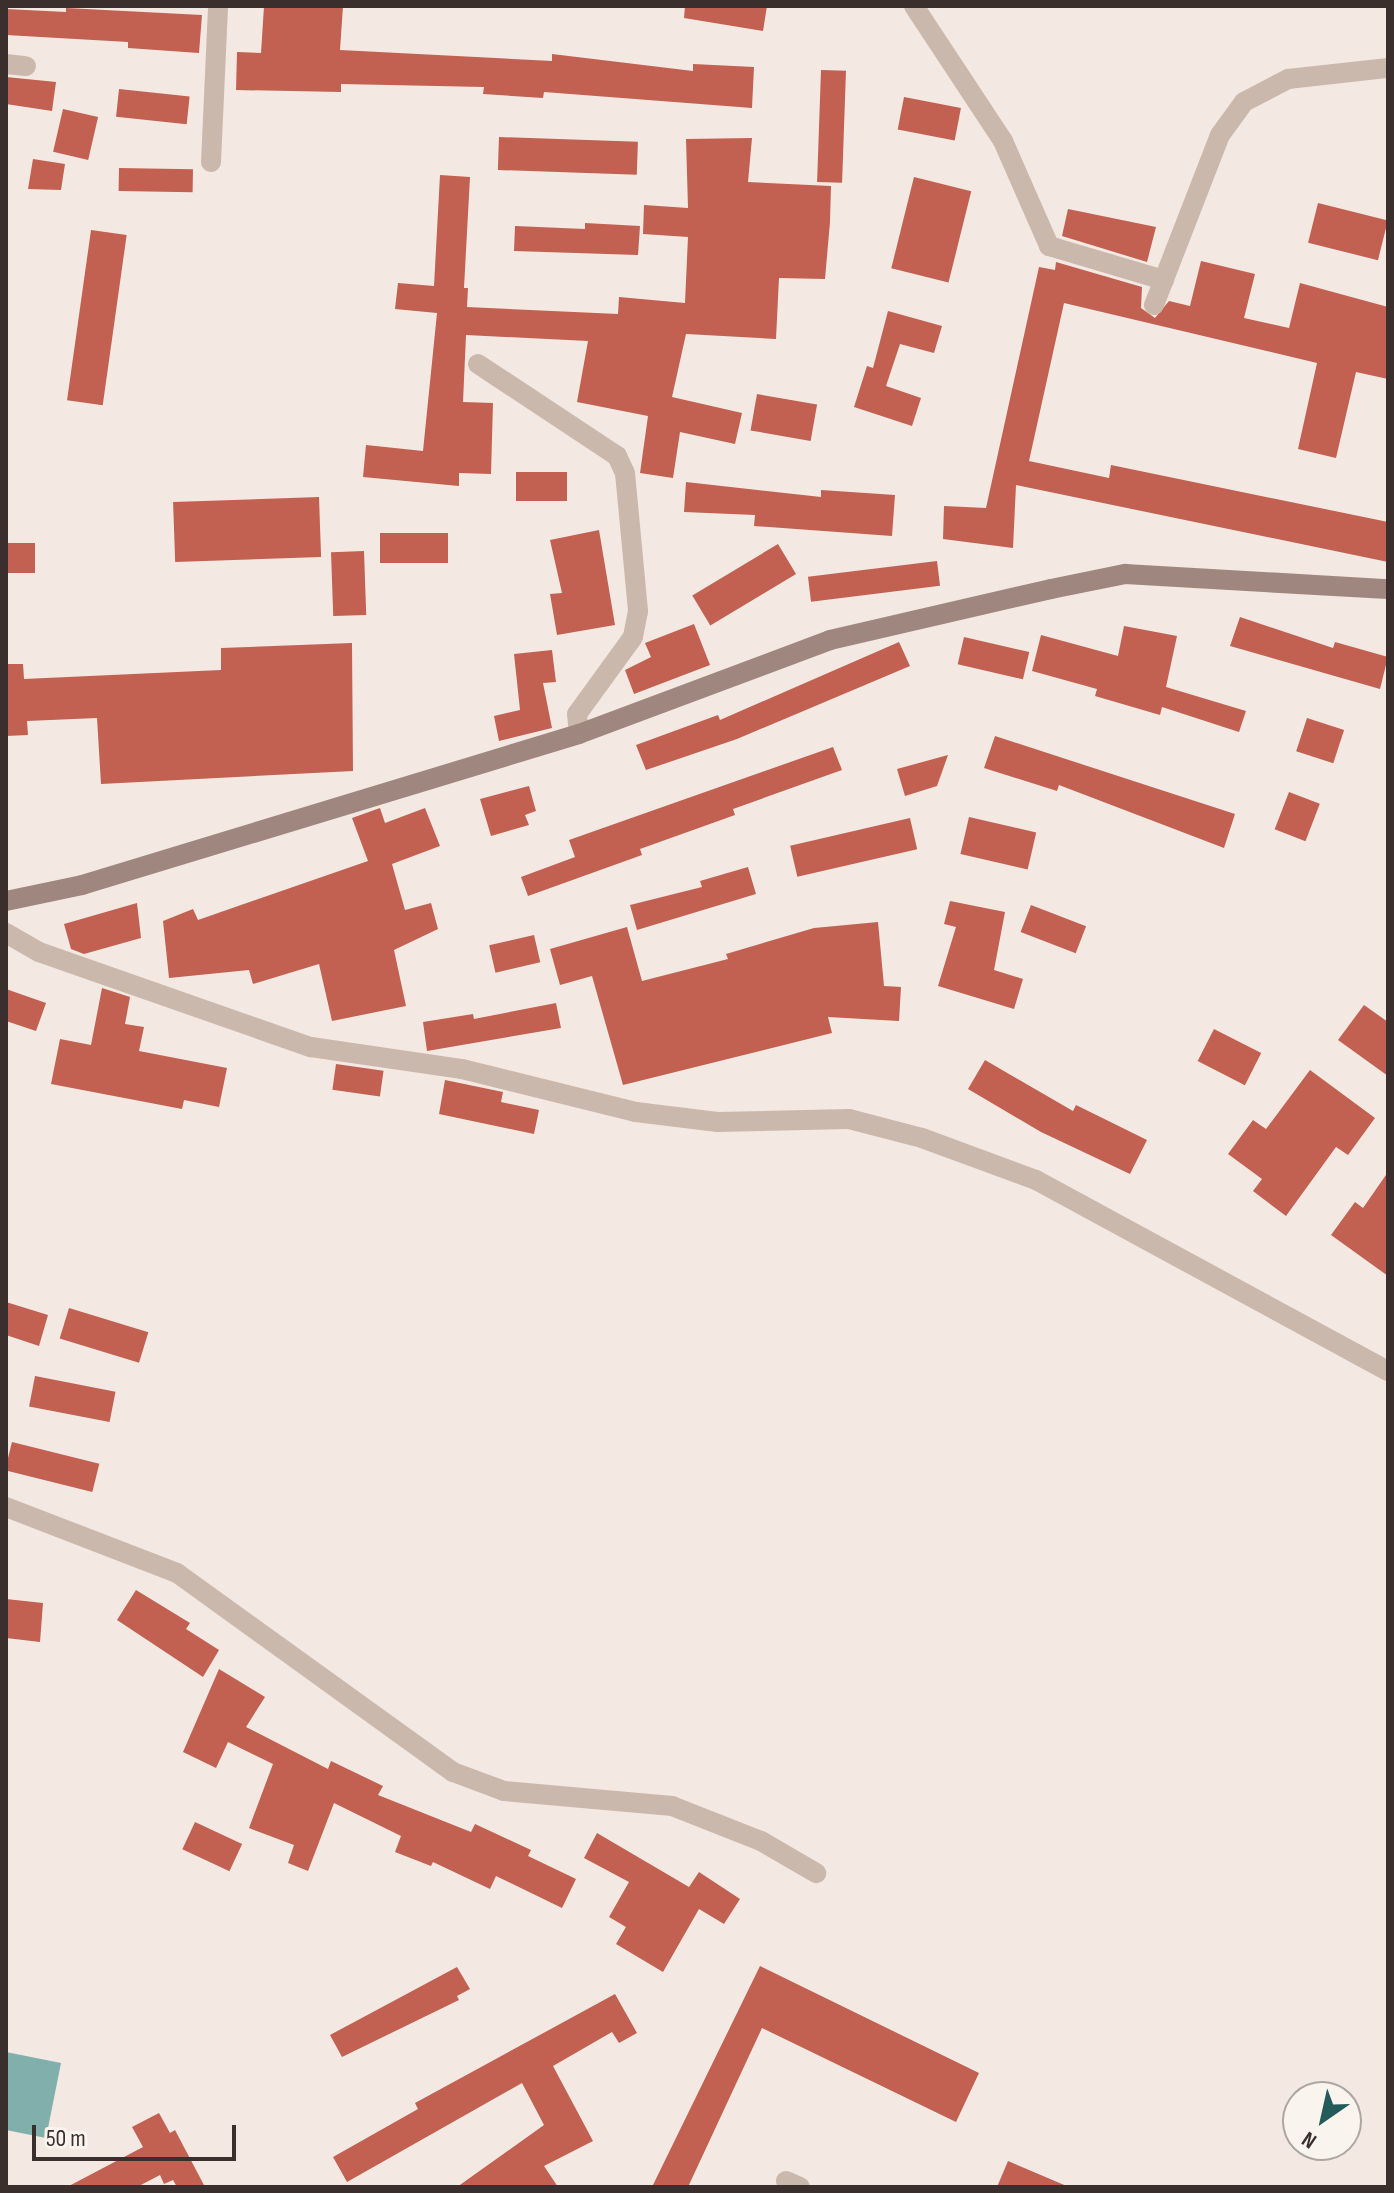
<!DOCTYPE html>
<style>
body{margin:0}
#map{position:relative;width:1394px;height:2193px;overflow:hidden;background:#f3e9e2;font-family:"Sofia Sans Condensed",sans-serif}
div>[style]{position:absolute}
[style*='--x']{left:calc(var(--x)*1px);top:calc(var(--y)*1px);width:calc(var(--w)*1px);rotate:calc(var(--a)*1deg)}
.water>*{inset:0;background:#81b0ac}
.building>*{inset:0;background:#c26051;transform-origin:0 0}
.street>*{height:20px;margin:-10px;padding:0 10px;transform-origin:10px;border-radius:10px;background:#cbb8ad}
.secondary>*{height:20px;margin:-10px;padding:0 10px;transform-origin:10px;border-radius:10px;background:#9f877f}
span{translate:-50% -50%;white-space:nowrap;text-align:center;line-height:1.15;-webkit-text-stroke:6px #faf4ee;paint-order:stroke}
.frame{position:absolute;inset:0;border:8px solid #3a2f2c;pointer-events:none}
.north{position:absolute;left:1282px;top:2081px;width:80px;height:80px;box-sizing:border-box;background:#faf4ee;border:2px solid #ada5a0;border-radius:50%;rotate:214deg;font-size:22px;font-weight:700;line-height:32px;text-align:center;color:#3a2f2c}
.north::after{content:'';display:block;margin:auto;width:28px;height:36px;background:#225b59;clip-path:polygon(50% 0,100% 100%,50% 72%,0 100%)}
.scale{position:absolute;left:32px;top:2125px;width:204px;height:36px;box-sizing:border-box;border:4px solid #3a2f2c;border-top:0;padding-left:10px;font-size:24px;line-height:28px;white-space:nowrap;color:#3a2f2c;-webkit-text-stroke:6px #faf4ee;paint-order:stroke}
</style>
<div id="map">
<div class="water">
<div style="clip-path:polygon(6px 2052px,61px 2063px,46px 2138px,6px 2130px)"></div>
</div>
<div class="building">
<div style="clip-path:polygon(264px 6px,343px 6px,340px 50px,552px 61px,552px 54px,693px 71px,693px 64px,754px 67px,752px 108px,544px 92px,543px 98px,483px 94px,484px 87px,341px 84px,341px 92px,236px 90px,237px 52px,261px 53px)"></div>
<div style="clip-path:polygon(685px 6px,767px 6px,763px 31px,684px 18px)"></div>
<div style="clip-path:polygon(66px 8px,202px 15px,199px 53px,128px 48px,128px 42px,6px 35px,6px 9px,66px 12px)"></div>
<div style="left:821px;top:70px;width:25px;height:112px;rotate:2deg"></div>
<div style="clip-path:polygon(6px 77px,56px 82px,52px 111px,6px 104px)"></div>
<div style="left:119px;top:89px;width:71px;height:28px;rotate:6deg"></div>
<div style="left:904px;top:97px;width:58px;height:33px;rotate:11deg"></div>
<div style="left:63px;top:109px;width:36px;height:44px;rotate:13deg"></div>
<div style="left:499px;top:137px;width:139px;height:33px;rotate:2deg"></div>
<div style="clip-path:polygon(752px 138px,748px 182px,831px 186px,830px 222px,825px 279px,779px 278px,776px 339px,686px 334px,672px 397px,742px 413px,735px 444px,680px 432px,673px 478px,640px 473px,648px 416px,577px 402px,588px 341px,466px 335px,463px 402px,493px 403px,491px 474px,459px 473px,459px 486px,363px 477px,366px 445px,423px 451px,437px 313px,395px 309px,398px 283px,434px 286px,440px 175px,470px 177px,464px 288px,468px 288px,467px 307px,618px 314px,619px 297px,685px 303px,688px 237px,643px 234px,644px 205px,688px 208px,686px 139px)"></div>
<div style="clip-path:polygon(33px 159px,65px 164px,61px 190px,28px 189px)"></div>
<div style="left:119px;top:168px;width:74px;height:23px;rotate:1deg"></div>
<div style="left:914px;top:177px;width:59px;height:94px;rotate:14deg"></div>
<div style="left:1318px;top:203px;width:72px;height:41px;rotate:14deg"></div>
<div style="clip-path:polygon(1068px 209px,1156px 227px,1147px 262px,1062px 236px)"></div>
<div style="clip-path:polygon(585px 223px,640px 226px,638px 255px,514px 251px,515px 226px,585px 229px)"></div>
<div style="left:91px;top:230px;width:36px;height:172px;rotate:8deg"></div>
<div style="clip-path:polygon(1201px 261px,1255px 274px,1244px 318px,1289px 328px,1300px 283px,1388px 307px,1388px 379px,1356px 372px,1336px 458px,1298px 449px,1317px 363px,1064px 303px,1029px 461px,1109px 478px,1111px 465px,1388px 522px,1388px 562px,1016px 485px,1013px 548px,943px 539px,944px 506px,986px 508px,1039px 267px,1055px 270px,1056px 262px,1142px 287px,1141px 308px,1155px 318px,1169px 301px,1190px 306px)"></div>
<div style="clip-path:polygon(888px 311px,942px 326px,934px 353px,900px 344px,886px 386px,921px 398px,912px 426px,854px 407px,867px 366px,873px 368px)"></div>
<div style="left:757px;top:394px;width:61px;height:37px;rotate:10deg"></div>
<div style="left:567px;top:472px;width:29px;height:51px;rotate:90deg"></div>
<div style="clip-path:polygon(686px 482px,821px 497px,821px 490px,895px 495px,892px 536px,754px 526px,755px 515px,684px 512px)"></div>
<div style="left:319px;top:497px;width:60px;height:146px;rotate:88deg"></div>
<div style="clip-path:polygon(599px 530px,615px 625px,557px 635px,550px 594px,562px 593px,550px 540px)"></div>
<div style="left:448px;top:533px;width:30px;height:68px;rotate:90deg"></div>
<div style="left:6px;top:543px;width:29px;height:30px"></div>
<div style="left:778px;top:544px;width:35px;height:100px;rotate:59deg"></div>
<div style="left:364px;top:551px;width:64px;height:33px;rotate:88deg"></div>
<div style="left:937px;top:561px;width:25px;height:130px;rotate:83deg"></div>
<div style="clip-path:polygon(1240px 617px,1333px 648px,1335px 642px,1388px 657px,1380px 689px,1230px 646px)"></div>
<div style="clip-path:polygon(694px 624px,710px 665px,634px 694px,625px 670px,651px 657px,645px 643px)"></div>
<div style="clip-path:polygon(1124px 626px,1177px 636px,1166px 687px,1246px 711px,1239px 732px,1162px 707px,1160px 715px,1095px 696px,1097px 689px,1032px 671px,1041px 635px,1118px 656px)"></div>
<div style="left:964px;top:637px;width:67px;height:28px;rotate:13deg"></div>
<div style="clip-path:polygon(899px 642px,910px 666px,737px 739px,646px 770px,636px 745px,718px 715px,720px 720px)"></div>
<div style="clip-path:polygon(352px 643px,353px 771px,101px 784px,97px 718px,27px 721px,28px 735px,6px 736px,6px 664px,23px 664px,24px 679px,221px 670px,221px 648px)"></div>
<div style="clip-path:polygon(552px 650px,556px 682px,543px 683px,552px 728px,499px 741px,494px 716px,520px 710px,514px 654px)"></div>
<div style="left:1307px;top:718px;width:39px;height:35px;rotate:18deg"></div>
<div style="clip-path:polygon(995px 736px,1235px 814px,1224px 848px,1059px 785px,1057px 791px,984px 768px)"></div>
<div style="clip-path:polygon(833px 747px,842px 770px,733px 809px,735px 815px,640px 849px,642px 855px,528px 896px,521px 877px,575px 857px,569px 840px)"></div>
<div style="clip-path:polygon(948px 755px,937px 786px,905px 796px,897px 769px)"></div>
<div style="clip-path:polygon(529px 786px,536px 811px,525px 815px,529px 825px,491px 836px,480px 799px)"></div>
<div style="left:1289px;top:792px;width:33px;height:40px;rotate:21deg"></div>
<div style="clip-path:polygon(380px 808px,385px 823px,425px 808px,440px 846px,392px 864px,405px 910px,431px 903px,438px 929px,394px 950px,406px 1006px,332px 1021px,319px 964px,253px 984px,249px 970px,169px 978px,163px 921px,193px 909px,198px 920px,368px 861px,352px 818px)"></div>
<div style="left:969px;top:817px;width:69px;height:38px;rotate:13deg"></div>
<div style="left:910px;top:818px;width:32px;height:123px;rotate:77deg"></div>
<div style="clip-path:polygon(748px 867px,756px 894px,637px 930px,630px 905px,702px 887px,700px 881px)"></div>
<div style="clip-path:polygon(950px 901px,1005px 912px,994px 970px,1023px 979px,1014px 1009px,938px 986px,956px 927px,944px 924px)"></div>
<div style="clip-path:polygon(137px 903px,141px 938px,84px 954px,71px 949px,64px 924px)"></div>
<div style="left:1031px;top:905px;width:59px;height:29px;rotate:21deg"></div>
<div style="clip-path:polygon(878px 922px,884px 986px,901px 987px,899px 1021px,828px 1017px,832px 1033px,623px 1085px,592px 976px,560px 985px,550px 949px,627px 927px,642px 981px,728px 959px,726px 954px,814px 928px)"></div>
<div style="left:534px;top:935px;width:28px;height:46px;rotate:77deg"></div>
<div style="clip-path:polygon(102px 988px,130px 997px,125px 1024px,144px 1027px,139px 1051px,227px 1068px,219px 1107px,184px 1100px,182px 1109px,51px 1084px,60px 1039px,91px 1045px)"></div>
<div style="clip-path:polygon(6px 989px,46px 1003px,36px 1031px,6px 1021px)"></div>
<div style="clip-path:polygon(556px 1003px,561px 1028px,427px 1051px,423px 1022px,473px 1014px,474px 1019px)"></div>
<div style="clip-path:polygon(1364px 1005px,1388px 1022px,1388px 1076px,1338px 1040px)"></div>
<div style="left:1214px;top:1029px;width:53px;height:36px;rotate:27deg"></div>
<div style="clip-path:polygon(985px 1060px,1073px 1111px,1076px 1105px,1147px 1140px,1130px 1174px,1041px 1132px,968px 1089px)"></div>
<div style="left:336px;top:1064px;width:48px;height:26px;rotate:8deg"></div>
<div style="clip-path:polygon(1310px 1070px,1375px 1118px,1348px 1155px,1336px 1147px,1286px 1216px,1253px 1191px,1262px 1179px,1228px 1154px,1253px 1120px,1266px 1129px)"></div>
<div style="clip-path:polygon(445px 1080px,503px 1092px,501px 1102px,539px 1110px,534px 1134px,439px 1114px)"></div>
<div style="clip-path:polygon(1388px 1172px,1388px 1276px,1331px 1235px,1355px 1202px,1363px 1208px)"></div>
<div style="clip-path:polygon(6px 1302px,48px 1315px,39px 1346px,6px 1335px)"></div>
<div style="left:69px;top:1308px;width:83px;height:32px;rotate:17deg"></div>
<div style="left:35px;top:1376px;width:82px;height:31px;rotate:11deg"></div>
<div style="left:12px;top:1442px;width:90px;height:29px;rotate:14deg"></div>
<div style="clip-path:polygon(136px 1590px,190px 1623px,186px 1629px,219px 1650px,203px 1677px,117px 1620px)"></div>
<div style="clip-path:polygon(6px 1599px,43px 1603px,40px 1642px,6px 1638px)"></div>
<div style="clip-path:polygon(219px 1669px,265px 1697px,246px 1727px,328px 1769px,331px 1761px,383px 1786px,378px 1795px,471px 1832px,475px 1824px,531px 1850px,528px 1856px,576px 1879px,562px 1908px,496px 1876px,490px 1889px,433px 1862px,431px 1866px,395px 1852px,401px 1836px,334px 1803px,308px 1871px,288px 1863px,294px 1845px,249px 1828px,273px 1764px,228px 1742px,216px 1768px,183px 1752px)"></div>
<div style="left:195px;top:1822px;width:52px;height:30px;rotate:25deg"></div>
<div style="clip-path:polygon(597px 1833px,689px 1887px,699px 1872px,740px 1899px,724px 1924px,699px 1909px,663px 1972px,616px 1944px,626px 1927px,609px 1917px,629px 1882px,584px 1858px)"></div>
<div style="clip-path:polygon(760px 1966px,979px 2073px,956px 2122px,762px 2028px,688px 2187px,652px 2187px)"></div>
<div style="clip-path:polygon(457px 1967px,470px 1989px,457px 1996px,459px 2000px,342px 2057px,330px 2035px)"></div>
<div style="clip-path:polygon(615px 1994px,637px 2033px,619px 2043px,612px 2032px,553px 2066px,593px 2141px,544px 2166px,558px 2187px,457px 2187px,544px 2125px,522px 2083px,347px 2182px,333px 2157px,418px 2109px,415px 2103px)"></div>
<div style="clip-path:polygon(159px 2113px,170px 2133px,175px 2130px,205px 2187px,177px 2187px,173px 2180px,164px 2184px,160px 2175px,137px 2187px,67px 2187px,143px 2147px,132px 2127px)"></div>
<div style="clip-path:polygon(1008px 2161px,1069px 2187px,997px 2187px)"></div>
</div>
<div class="street">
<div style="--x:914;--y:6;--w:162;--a:56.6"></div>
<div style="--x:1003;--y:141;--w:115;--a:66.3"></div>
<div style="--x:1049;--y:246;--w:120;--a:16.5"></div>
<div style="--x:6;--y:64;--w:20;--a:6"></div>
<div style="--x:211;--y:162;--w:156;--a:-87.4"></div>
<div style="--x:1154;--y:305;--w:182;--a:-68.8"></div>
<div style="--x:1220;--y:135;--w:41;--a:-54"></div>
<div style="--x:1244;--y:102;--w:50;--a:-27.6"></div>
<div style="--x:1288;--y:79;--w:101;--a:-6.3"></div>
<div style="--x:478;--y:364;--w:167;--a:33.5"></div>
<div style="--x:617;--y:456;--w:19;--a:65"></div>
<div style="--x:625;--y:473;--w:139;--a:84.6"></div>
<div style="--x:638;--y:611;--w:26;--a:101"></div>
<div style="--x:633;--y:637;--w:95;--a:126"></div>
<div style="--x:577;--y:714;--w:20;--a:84"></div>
<div style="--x:6;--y:933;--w:38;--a:30"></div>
<div style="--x:39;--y:952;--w:288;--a:19.3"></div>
<div style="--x:311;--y:1047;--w:153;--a:8.3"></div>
<div style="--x:462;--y:1069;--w:179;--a:13.9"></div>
<div style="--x:636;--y:1112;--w:82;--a:7"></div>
<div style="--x:717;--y:1122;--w:132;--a:-1.3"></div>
<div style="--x:849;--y:1119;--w:75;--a:14.6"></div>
<div style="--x:922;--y:1138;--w:121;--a:20.2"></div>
<div style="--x:1036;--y:1180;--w:400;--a:28.5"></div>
<div style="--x:6;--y:1507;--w:183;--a:21.1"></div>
<div style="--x:177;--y:1573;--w:340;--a:35.8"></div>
<div style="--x:453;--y:1772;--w:54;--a:20.4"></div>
<div style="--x:504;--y:1791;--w:169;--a:5.1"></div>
<div style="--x:672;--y:1806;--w:96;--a:21.5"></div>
<div style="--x:761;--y:1841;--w:64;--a:30.2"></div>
<div style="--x:786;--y:2181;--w:15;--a:23"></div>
</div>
<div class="secondary">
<div style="--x:6;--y:901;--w:78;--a:-11.9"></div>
<div style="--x:82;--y:885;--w:519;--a:-16.9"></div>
<div style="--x:579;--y:734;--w:268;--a:-20.5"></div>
<div style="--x:830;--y:640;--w:227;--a:-13"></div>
<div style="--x:1051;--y:589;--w:76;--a:-11.5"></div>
<div style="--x:1125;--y:574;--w:263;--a:3.3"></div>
</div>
<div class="frame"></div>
<div class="north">N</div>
<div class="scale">50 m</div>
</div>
